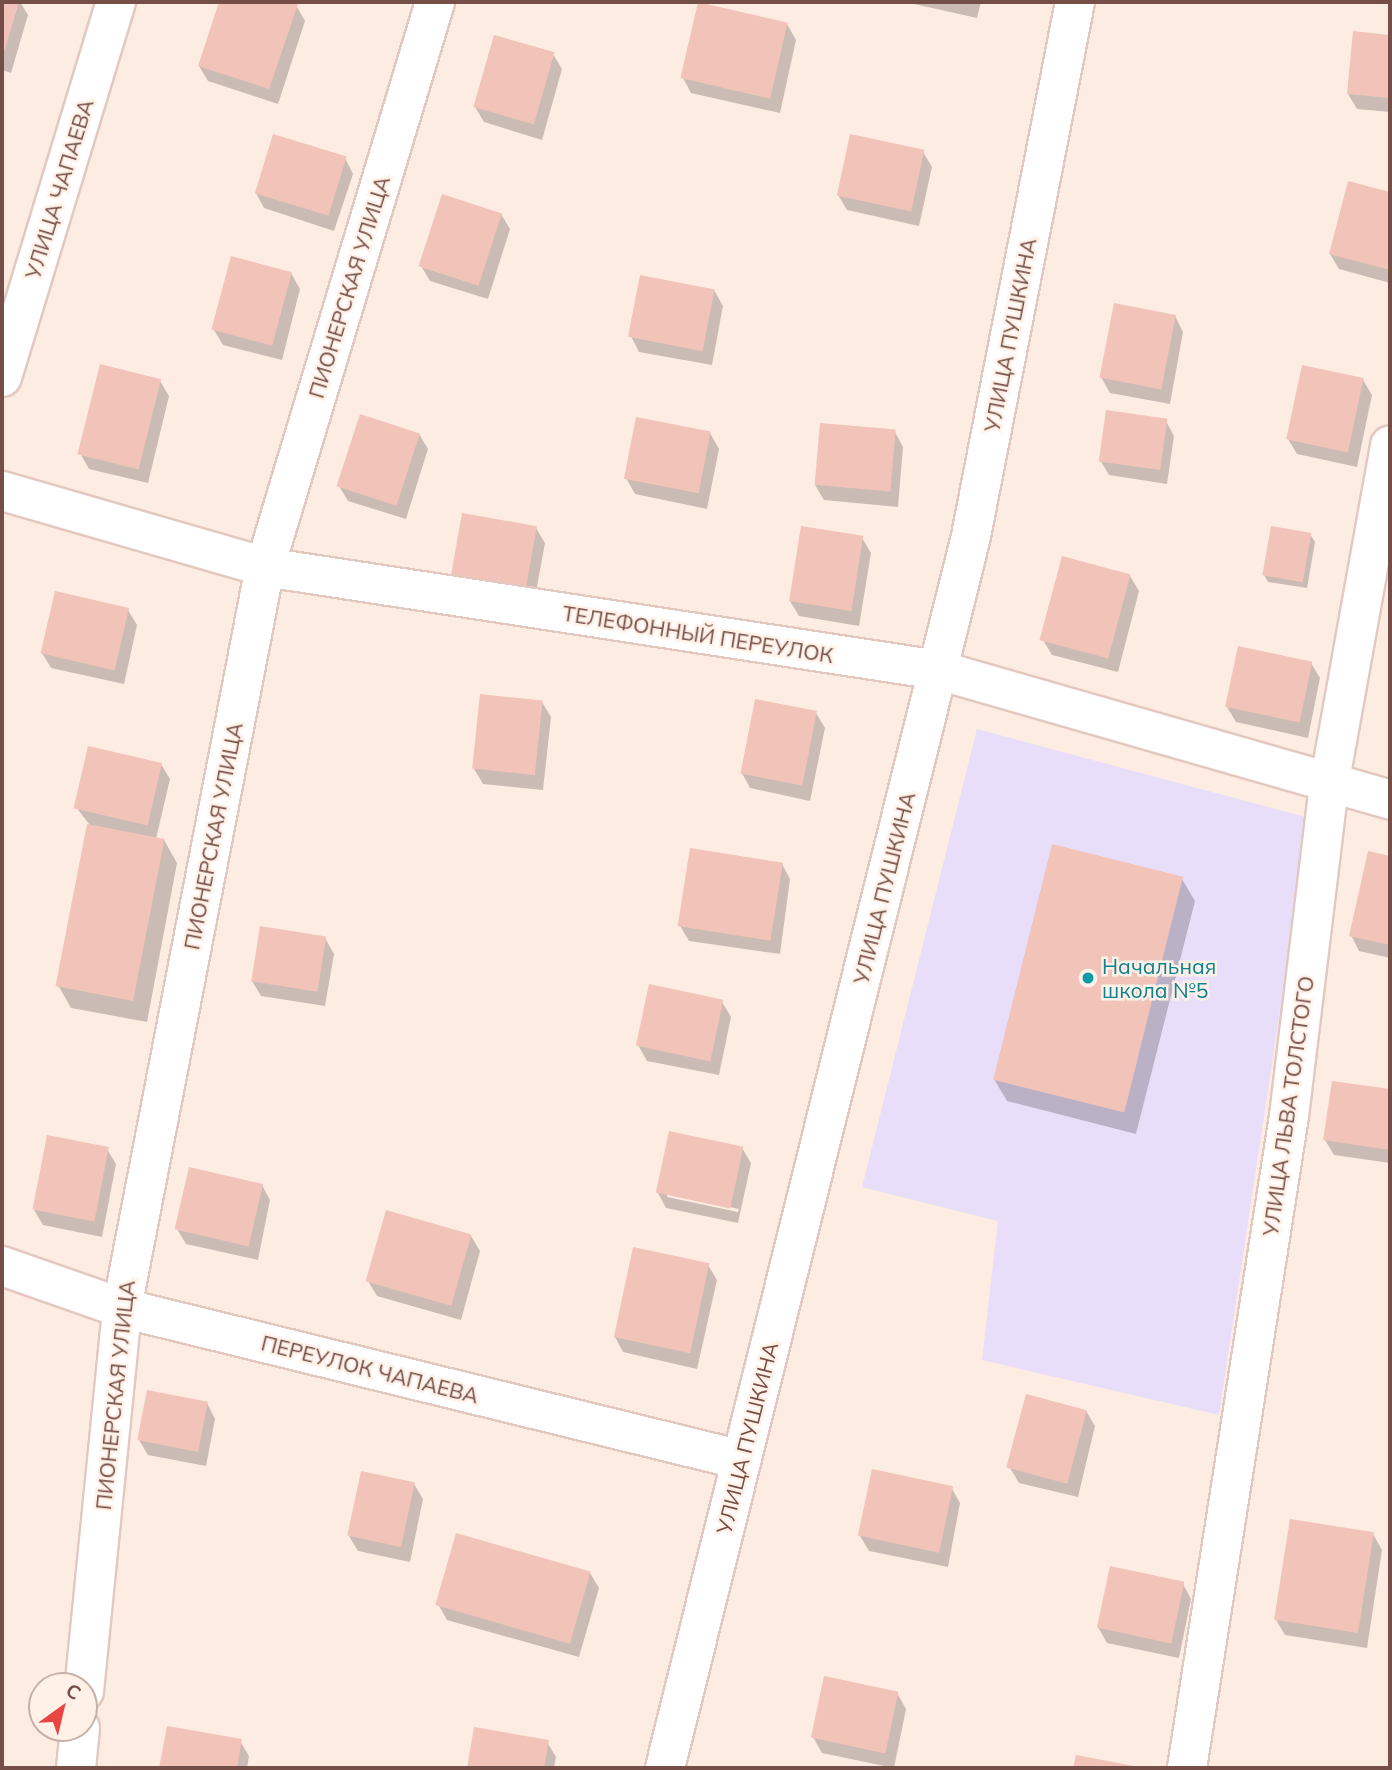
<!DOCTYPE html>
<meta charset="utf-8">
<style>
body{margin:0}
#map{position:relative;width:1392px;height:1770px;overflow:hidden;background:#fdece1;font-family:Mulish,sans-serif}
div>[style]{position:absolute}
[style*='--x']{left:calc(var(--x)*1px);top:calc(var(--y)*1px);width:calc(var(--w)*1px);rotate:calc(var(--a)*1deg)}
.education>*{inset:0;background:#e9def9}
.shadow>*{inset:0;background:#0003}
.building>*{inset:0;background:#f2c3b8;transform-origin:0 0}
.roads{filter:drop-shadow(2px 0 #e3c8c0) drop-shadow(-2px 0 #e3c8c0) drop-shadow(0 2px #e3c8c0) drop-shadow(0 -2px #e3c8c0)}
.minor>*{height:38px;margin:-19px;padding:0 19px;transform-origin:19px;border-radius:19px;background:#fff}
.dots>*{width:19px;height:19px;translate:-50% -50%;box-sizing:border-box;border:4px solid #fff1e7;border-radius:50%}
span{translate:-50% -50%;white-space:nowrap;text-align:center;line-height:1.15;-webkit-text-stroke:5px #fff1e7;paint-order:stroke}
.street-label{font-size:21px;color:#744e47}
.culture-label{font-size:21px;color:#0d838f}
.left{translate:0 -50%;text-align:left}
.frame{position:absolute;inset:0;border:4px solid #744e47;pointer-events:none}
.north{position:absolute;left:28px;top:1672px;width:70px;height:70px;box-sizing:border-box;background:#fff1e7;border:2px solid #c7b0a7;border-radius:50%;rotate:34deg;font-size:19px;font-weight:700;line-height:28px;text-align:center;color:#744e47}
.north::after{content:'';display:block;margin:auto;width:24px;height:32px;background:#e94543;clip-path:polygon(50% 0,100% 100%,50% 72%,0 100%)}
</style>
<div id="map">
<div class="education">
<div style="clip-path:polygon(977px 729px,1309px 818px,1219px 1415px,982px 1360px,998px 1221px,862px 1187px)"></div>
</div>
<div class="shadow">
<div style="clip-path:polygon(2px 2px,20px 2px,28px 15px,11px 73px,2px 70px)"></div>
<div style="clip-path:polygon(221px 2px,286px 2px,296px 5px,305px 21px,278px 104px,208px 81px,199px 66px)"></div>
<div style="clip-path:polygon(905px 2px,981px 2px,977px 18px)"></div>
<div style="clip-path:polygon(787px 24px,796px 40px,780px 113px,691px 93px,683px 78px)"></div>
<div style="clip-path:polygon(1355px 33px,1390px 37px,1390px 112px,1357px 109px,1348px 94px)"></div>
<div style="clip-path:polygon(553px 54px,562px 69px,542px 140px,484px 122px,475px 107px)"></div>
<div style="clip-path:polygon(923px 152px,932px 167px,919px 226px,847px 210px,838px 195px)"></div>
<div style="clip-path:polygon(345px 158px,353px 174px,334px 231px,264px 208px,256px 193px)"></div>
<div style="clip-path:polygon(1350px 183px,1390px 194px,1390px 283px,1339px 269px,1330px 254px)"></div>
<div style="clip-path:polygon(501px 214px,510px 229px,488px 299px,430px 281px,421px 266px)"></div>
<div style="clip-path:polygon(291px 273px,300px 289px,282px 360px,223px 345px,214px 330px)"></div>
<div style="clip-path:polygon(714px 290px,723px 306px,712px 365px,639px 352px,631px 336px)"></div>
<div style="clip-path:polygon(1175px 316px,1183px 332px,1170px 404px,1110px 393px,1101px 377px)"></div>
<div style="clip-path:polygon(1363px 380px,1372px 395px,1357px 467px,1297px 454px,1288px 439px)"></div>
<div style="clip-path:polygon(160px 381px,169px 396px,148px 483px,89px 469px,80px 453px)"></div>
<div style="clip-path:polygon(1166px 421px,1174px 436px,1167px 484px,1109px 475px,1100px 460px)"></div>
<div style="clip-path:polygon(895px 432px,903px 447px,898px 507px,824px 500px,815px 485px)"></div>
<div style="clip-path:polygon(710px 433px,719px 449px,707px 509px,635px 494px,626px 478px)"></div>
<div style="clip-path:polygon(419px 434px,428px 449px,406px 519px,348px 501px,339px 486px)"></div>
<div style="clip-path:polygon(536px 528px,545px 543px,534px 603px,462px 590px,453px 575px)"></div>
<div style="clip-path:polygon(1310px 534px,1315px 542px,1307px 588px,1268px 582px,1264px 575px)"></div>
<div style="clip-path:polygon(862px 538px,871px 553px,859px 626px,799px 616px,790px 601px)"></div>
<div style="clip-path:polygon(1130px 576px,1139px 591px,1118px 672px,1052px 655px,1043px 640px)"></div>
<div style="clip-path:polygon(128px 610px,137px 625px,124px 684px,51px 668px,42px 653px)"></div>
<div style="clip-path:polygon(1311px 663px,1320px 678px,1308px 738px,1236px 722px,1227px 707px)"></div>
<div style="clip-path:polygon(542px 702px,551px 717px,543px 790px,483px 784px,474px 769px)"></div>
<div style="clip-path:polygon(816px 713px,825px 728px,810px 801px,750px 788px,742px 773px)"></div>
<div style="clip-path:polygon(161px 764px,170px 779px,156px 839px,164px 840px,177px 863px,147px 1022px,71px 1008px,58px 985px,89px 824px,76px 807px)"></div>
<div style="clip-path:polygon(1369px 853px,1390px 858px,1390px 958px,1359px 951px,1351px 935px)"></div>
<div style="clip-path:polygon(782px 864px,790px 879px,780px 954px,689px 941px,680px 926px)"></div>
<div style="clip-path:polygon(1182px 879px,1195px 901px,1136px 1134px,1007px 1101px,994px 1079px)"></div>
<div style="clip-path:polygon(325px 938px,334px 954px,325px 1006px,261px 996px,252px 981px)"></div>
<div style="clip-path:polygon(722px 1002px,731px 1017px,719px 1075px,647px 1061px,638px 1045px)"></div>
<div style="clip-path:polygon(1333px 1083px,1390px 1091px,1390px 1163px,1334px 1155px,1325px 1140px)"></div>
<div style="clip-path:polygon(evenodd,742px 1148px,751px 1163px,738px 1223px,666px 1208px,658px 1193px,742px 1148px,667px 1194px,739px 1209px,738px 1212px,667px 1197px,667px 1194px)"></div>
<div style="clip-path:polygon(107px 1149px,116px 1164px,102px 1237px,43px 1225px,34px 1210px)"></div>
<div style="clip-path:polygon(262px 1185px,270px 1200px,258px 1260px,186px 1244px,177px 1229px)"></div>
<div style="clip-path:polygon(471px 1236px,480px 1251px,461px 1320px,377px 1296px,368px 1281px)"></div>
<div style="clip-path:polygon(708px 1265px,717px 1280px,697px 1369px,623px 1352px,615px 1337px)"></div>
<div style="clip-path:polygon(207px 1403px,215px 1419px,206px 1466px,148px 1455px,139px 1440px)"></div>
<div style="clip-path:polygon(1086px 1411px,1095px 1426px,1078px 1497px,1019px 1483px,1010px 1468px)"></div>
<div style="clip-path:polygon(414px 1484px,423px 1499px,410px 1562px,358px 1551px,349px 1536px)"></div>
<div style="clip-path:polygon(951px 1487px,960px 1503px,948px 1567px,869px 1551px,860px 1536px)"></div>
<div style="clip-path:polygon(1373px 1534px,1382px 1550px,1367px 1648px,1285px 1635px,1276px 1620px)"></div>
<div style="clip-path:polygon(590px 1573px,599px 1588px,579px 1657px,447px 1620px,438px 1604px)"></div>
<div style="clip-path:polygon(1183px 1584px,1191px 1599px,1179px 1658px,1107px 1643px,1098px 1627px)"></div>
<div style="clip-path:polygon(897px 1693px,906px 1709px,894px 1768px,822px 1753px,813px 1737px)"></div>
<div style="clip-path:polygon(168px 1728px,240px 1741px,249px 1756px,247px 1768px,161px 1768px)"></div>
<div style="clip-path:polygon(475px 1729px,547px 1742px,556px 1757px,554px 1768px,469px 1768px)"></div>
</div>
<div class="building">
<div style="clip-path:polygon(2px 2px,19px 2px,2px 59px)"></div>
<div style="clip-path:polygon(219px 2px,298px 4px,269px 89px,198px 66px)"></div>
<div style="left:698px;top:2px;width:92px;height:78px;rotate:13deg"></div>
<div style="clip-path:polygon(1353px 31px,1390px 35px,1390px 98px,1347px 94px)"></div>
<div style="left:494px;top:35px;width:63px;height:75px;rotate:16deg"></div>
<div style="left:273px;top:134px;width:77px;height:62px;rotate:17deg"></div>
<div style="left:850px;top:134px;width:76px;height:63px;rotate:12deg"></div>
<div style="clip-path:polygon(1348px 181px,1390px 192px,1390px 270px,1329px 254px)"></div>
<div style="left:442px;top:194px;width:63px;height:76px;rotate:18deg"></div>
<div style="left:231px;top:256px;width:63px;height:76px;rotate:15deg"></div>
<div style="left:640px;top:275px;width:76px;height:63px;rotate:11deg"></div>
<div style="left:1114px;top:303px;width:63px;height:76px;rotate:11deg"></div>
<div style="left:100px;top:364px;width:63px;height:93px;rotate:14deg"></div>
<div style="left:1302px;top:365px;width:63px;height:76px;rotate:12deg"></div>
<div style="left:1106px;top:410px;width:62px;height:52px;rotate:8deg"></div>
<div style="left:360px;top:414px;width:63px;height:76px;rotate:18deg"></div>
<div style="left:636px;top:417px;width:76px;height:63px;rotate:11deg"></div>
<div style="left:820px;top:423px;width:76px;height:62px;rotate:5deg"></div>
<div style="left:462px;top:513px;width:76px;height:63px;rotate:10deg"></div>
<div style="left:801px;top:526px;width:63px;height:76px;rotate:9deg"></div>
<div style="left:1271px;top:526px;width:41px;height:50px;rotate:10deg"></div>
<div style="left:1062px;top:556px;width:71px;height:87px;rotate:15deg"></div>
<div style="left:55px;top:591px;width:76px;height:64px;rotate:13deg"></div>
<div style="left:1238px;top:646px;width:76px;height:62px;rotate:12deg"></div>
<div style="left:480px;top:694px;width:63px;height:75px;rotate:6deg"></div>
<div style="left:755px;top:699px;width:63px;height:76px;rotate:11deg"></div>
<div style="left:88px;top:746px;width:76px;height:64px;rotate:13deg"></div>
<div style="left:87px;top:824px;width:79px;height:165px;rotate:11deg"></div>
<div style="left:1052px;top:844px;width:135px;height:243px;rotate:14deg"></div>
<div style="left:690px;top:848px;width:94px;height:79px;rotate:9deg"></div>
<div style="clip-path:polygon(1368px 851px,1390px 856px,1390px 945px,1349px 936px)"></div>
<div style="left:260px;top:926px;width:67px;height:56px;rotate:9deg"></div>
<div style="left:649px;top:984px;width:76px;height:63px;rotate:12deg"></div>
<div style="clip-path:polygon(1332px 1081px,1390px 1089px,1390px 1150px,1323px 1140px)"></div>
<div style="left:669px;top:1131px;width:76px;height:63px;rotate:12deg"></div>
<div style="left:47px;top:1135px;width:63px;height:76px;rotate:11deg"></div>
<div style="left:189px;top:1167px;width:76px;height:64px;rotate:13deg"></div>
<div style="left:386px;top:1210px;width:89px;height:74px;rotate:16deg"></div>
<div style="left:633px;top:1247px;width:78px;height:92px;rotate:12deg"></div>
<div style="left:147px;top:1390px;width:62px;height:51px;rotate:11deg"></div>
<div style="left:1026px;top:1394px;width:63px;height:76px;rotate:15deg"></div>
<div style="left:872px;top:1469px;width:83px;height:68px;rotate:12deg"></div>
<div style="left:361px;top:1471px;width:55px;height:66px;rotate:12deg"></div>
<div style="left:1290px;top:1519px;width:85px;height:102px;rotate:9deg"></div>
<div style="left:456px;top:1533px;width:140px;height:75px;rotate:16deg"></div>
<div style="left:1110px;top:1566px;width:76px;height:63px;rotate:12deg"></div>
<div style="left:824px;top:1676px;width:76px;height:63px;rotate:12deg"></div>
<div style="clip-path:polygon(167px 1726px,242px 1739px,237px 1768px,159px 1768px)"></div>
<div style="clip-path:polygon(474px 1727px,549px 1740px,544px 1768px,467px 1768px)"></div>
<div style="clip-path:polygon(1076px 1755px,1139px 1767px,1139px 1768px,1073px 1768px)"></div>
</div>
<div class="roads">
<div class="minor">
<div style="--x:2;--y:377;--w:392;--a:-73.1"></div>
<div style="--x:2;--y:491;--w:274;--a:16.1"></div>
<div style="--x:265;--y:567;--w:681;--a:8.7"></div>
<div style="--x:938;--y:670;--w:470;--a:16"></div>
<div style="--x:2;--y:1266;--w:127;--a:19.3"></div>
<div style="--x:122;--y:1308;--w:638;--a:13.78"></div>
<div style="--x:84;--y:1691;--w:385;--a:-84.3"></div>
<div style="--x:122;--y:1308;--w:755;--a:-79.08"></div>
<div style="--x:265;--y:567;--w:590;--a:-73.25"></div>
<div style="--x:76;--y:1768;--w:40;--a:-84.3"></div>
<div style="--x:665;--y:1768;--w:1269;--a:-76.05"></div>
<div style="--x:971;--y:536;--w:544;--a:-78.98"></div>
<div style="--x:1187;--y:1768;--w:660;--a:-81.11"></div>
<div style="--x:1289;--y:1116;--w:333;--a:-83.1"></div>
<div style="--x:1329;--y:785;--w:345;--a:-79.8"></div>
</div>
</div>
<div class="dots">
<div style="left:1088px;top:978px;background:#0f9aa8"></div>
</div>
<div class="street-label">
<span style="left:59px;top:189px;rotate:-73deg">УЛИЦА ЧАПАЕВА</span>
<span style="left:349px;top:287px;rotate:-73deg">ПИОНЕРСКАЯ УЛИЦА</span>
<span style="left:1010px;top:335px;rotate:-79deg">УЛИЦА ПУШКИНА</span>
<span style="left:698px;top:634px;rotate:9deg">ТЕЛЕФОННЫЙ ПЕРЕУЛОК</span>
<span style="left:213px;top:836px;rotate:-79deg">ПИОНЕРСКАЯ УЛИЦА</span>
<span style="left:884px;top:888px;rotate:-76deg">УЛИЦА ПУШКИНА</span>
<span style="left:1288px;top:1106px;rotate:-82deg">УЛИЦА ЛЬВА ТОЛСТОГО</span>
<span style="left:370px;top:1369px;rotate:14deg">ПЕРЕУЛОК ЧАПАЕВА</span>
<span style="left:115px;top:1395px;rotate:-84deg">ПИОНЕРСКАЯ УЛИЦА</span>
<span style="left:747px;top:1438px;rotate:-76deg">УЛИЦА ПУШКИНА</span>
</div>
<div class="culture-label">
<span class="left" style="left:1102px;top:978px">Начальная<br>школа №5</span>
</div>
<div class="frame"></div>
<div class="north">С</div>
</div>
